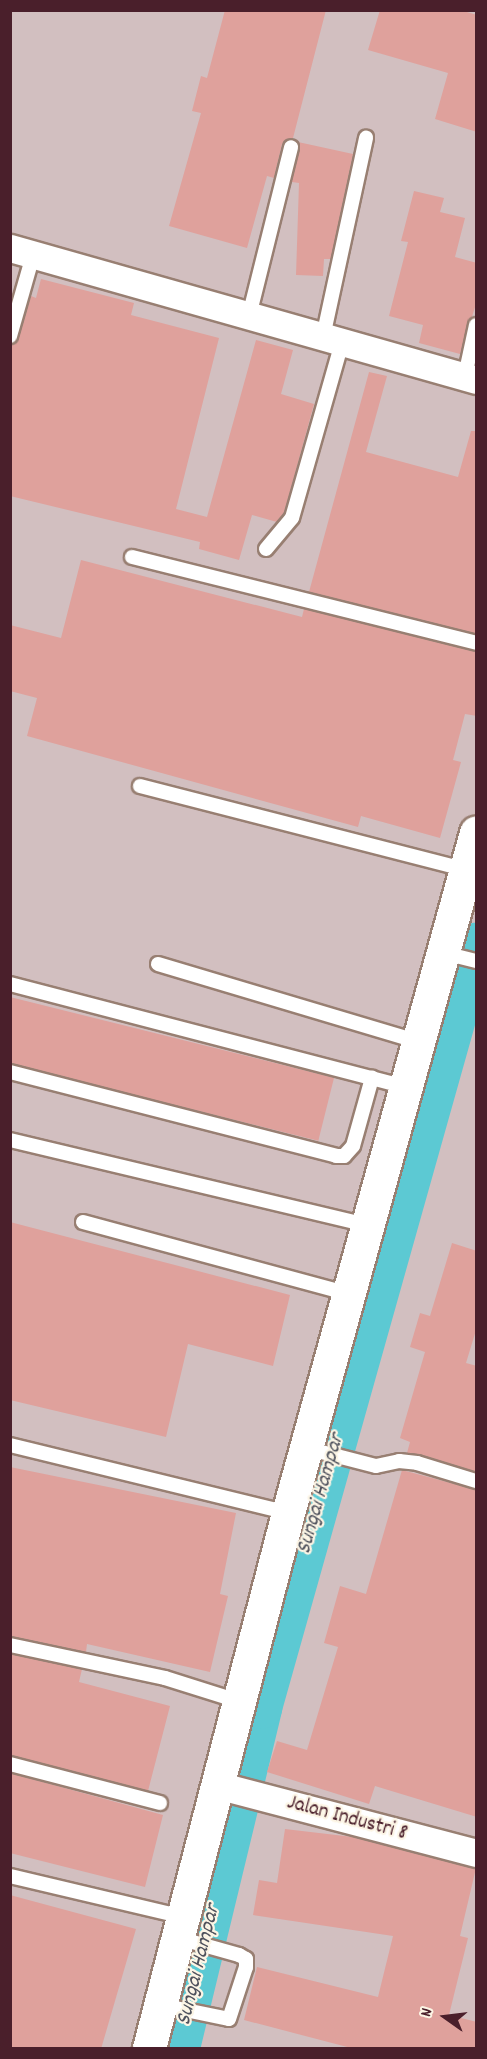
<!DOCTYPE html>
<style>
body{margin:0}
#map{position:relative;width:487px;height:2059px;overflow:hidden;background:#e7dfba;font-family:Dekko,sans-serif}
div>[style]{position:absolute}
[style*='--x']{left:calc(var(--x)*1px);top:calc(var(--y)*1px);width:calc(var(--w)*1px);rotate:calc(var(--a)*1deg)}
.industrial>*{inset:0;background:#d2bfc0;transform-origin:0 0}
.river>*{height:42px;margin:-21px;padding:0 21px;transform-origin:21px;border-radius:21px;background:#5cc9d3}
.building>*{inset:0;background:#dfa19c;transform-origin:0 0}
.roads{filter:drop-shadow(2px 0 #987f72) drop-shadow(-2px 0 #987f72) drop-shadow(0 2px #987f72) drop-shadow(0 -2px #987f72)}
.service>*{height:14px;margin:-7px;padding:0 7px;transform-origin:7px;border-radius:7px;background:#fff}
.minor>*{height:27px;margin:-13.5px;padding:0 13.5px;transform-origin:13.5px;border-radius:13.5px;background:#fff}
.tertiary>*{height:33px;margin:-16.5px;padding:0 16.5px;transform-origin:16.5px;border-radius:16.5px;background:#fff}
span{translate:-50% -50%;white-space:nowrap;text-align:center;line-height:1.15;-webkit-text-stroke:4.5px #fcf5e5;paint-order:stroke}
.street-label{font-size:21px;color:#4a1f2b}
.water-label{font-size:22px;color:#4f525d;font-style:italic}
.frame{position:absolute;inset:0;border:12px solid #4a1f2b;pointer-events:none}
.north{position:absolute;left:415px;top:1987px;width:60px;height:60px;-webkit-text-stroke:4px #fcf5e5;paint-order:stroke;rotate:284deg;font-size:16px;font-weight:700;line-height:24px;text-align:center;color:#4a1f2b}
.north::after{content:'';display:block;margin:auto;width:21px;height:27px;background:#4a1f2b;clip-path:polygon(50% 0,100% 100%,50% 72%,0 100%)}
</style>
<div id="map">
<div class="industrial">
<div style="left:11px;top:11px;width:465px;height:2037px"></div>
</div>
<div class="river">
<div style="--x:179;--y:2048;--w:350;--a:-76.4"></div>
<div style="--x:261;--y:1708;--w:794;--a:-74.28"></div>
</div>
<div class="building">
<div style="clip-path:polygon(225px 10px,326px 10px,293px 138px,282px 144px,274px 178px,267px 176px,247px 248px,169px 226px,201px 113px,192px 111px,201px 76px,207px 78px)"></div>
<div style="clip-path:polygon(380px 10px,460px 10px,477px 15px,477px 132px,435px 119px,448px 73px,368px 50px)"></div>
<div style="clip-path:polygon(298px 142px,353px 154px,331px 259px,324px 259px,323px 276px,296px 275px,299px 183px,292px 182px)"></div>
<div style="clip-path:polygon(414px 191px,444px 198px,440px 212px,465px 218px,455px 257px,477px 263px,477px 301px,460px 354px,419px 343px,423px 325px,389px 316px,408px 242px,401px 241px)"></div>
<div style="clip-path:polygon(41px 279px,134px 303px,131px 315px,219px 338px,176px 509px,207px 517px,256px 340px,293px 350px,281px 394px,314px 404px,284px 514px,277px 522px,252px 515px,239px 560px,199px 549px,200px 542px,10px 496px,10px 345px,18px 339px,31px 296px,36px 298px)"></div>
<div style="clip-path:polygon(369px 372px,387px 376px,366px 452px,458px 477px,471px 431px,477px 431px,477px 634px,309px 592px)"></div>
<div style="clip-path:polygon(81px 560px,302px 617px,304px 609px,477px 652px,477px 716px,465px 714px,453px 760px,461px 762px,440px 838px,361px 816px,358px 827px,27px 736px,37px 698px,10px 691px,10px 625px,61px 638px)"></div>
<div style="left:10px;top:997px;width:334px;height:65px;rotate:14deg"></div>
<div style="clip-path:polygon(10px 1222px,290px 1295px,273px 1366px,188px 1344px,166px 1437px,10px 1400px)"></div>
<div style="clip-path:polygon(452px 1243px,477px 1251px,477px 1327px,466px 1363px,477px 1366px,477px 1472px,407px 1453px,410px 1442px,400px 1438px,425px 1352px,410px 1347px,420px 1313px,430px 1316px)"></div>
<div style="clip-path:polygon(10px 1467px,236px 1513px,220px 1594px,228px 1596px,210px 1672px,87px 1644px,86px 1652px,10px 1636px)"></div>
<div style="clip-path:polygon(402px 1470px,477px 1490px,477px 1817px,375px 1786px,369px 1804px,267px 1772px,277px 1741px,307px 1750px,338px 1647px,324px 1643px,340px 1586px,366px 1594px)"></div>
<div style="clip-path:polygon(10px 1654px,82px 1669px,79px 1682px,170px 1706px,148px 1791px,10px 1755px)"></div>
<div style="clip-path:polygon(10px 1773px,163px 1815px,145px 1887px,10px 1853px)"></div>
<div style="clip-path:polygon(285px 1829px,353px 1837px,476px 1868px,460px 1936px,468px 1938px,449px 2015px,477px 2022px,477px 2049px,355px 2049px,244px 2020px,257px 1967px,378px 1997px,393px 1936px,253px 1915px,259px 1880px,277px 1883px)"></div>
<div style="clip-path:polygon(10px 1895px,136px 1929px,101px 2049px,10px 2049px)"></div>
</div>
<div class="roads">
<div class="service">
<div style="--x:249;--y:316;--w:174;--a:-76"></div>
<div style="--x:10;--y:336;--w:84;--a:-74.1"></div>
<div style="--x:323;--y:337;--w:204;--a:-77.8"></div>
<div style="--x:465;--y:376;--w:52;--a:-77.8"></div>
<div style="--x:266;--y:549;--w:40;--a:-50"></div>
<div style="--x:292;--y:518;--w:183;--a:-74.1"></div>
<div style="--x:132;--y:557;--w:355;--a:14"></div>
<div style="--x:140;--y:786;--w:337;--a:14.4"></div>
<div style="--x:444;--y:953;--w:33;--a:14"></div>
<div style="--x:158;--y:964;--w:272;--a:16.6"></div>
<div style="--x:10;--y:984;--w:409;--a:14.6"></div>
<div style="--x:10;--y:1072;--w:337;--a:14.4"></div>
<div style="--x:336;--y:1156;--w:8;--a:0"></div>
<div style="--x:344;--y:1156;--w:13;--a:-48"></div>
<div style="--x:353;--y:1146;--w:71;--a:-74.4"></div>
<div style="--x:10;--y:1140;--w:368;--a:13.4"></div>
<div style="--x:83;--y:1222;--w:276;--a:15.1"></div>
<div style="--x:10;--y:1445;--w:286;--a:13.7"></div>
<div style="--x:306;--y:1448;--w:72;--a:14.4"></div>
<div style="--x:376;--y:1466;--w:24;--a:-12"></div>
<div style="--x:399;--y:1461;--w:18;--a:6"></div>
<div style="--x:417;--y:1463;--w:62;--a:17"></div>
<div style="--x:10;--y:1645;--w:158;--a:12"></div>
<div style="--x:165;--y:1678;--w:77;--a:17.5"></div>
<div style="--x:10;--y:1764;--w:155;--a:14.6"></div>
<div style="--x:10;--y:1876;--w:178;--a:13.3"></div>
<div style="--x:161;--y:2005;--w:69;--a:11.6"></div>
<div style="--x:229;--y:2019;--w:55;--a:-71.9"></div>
<div style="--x:246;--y:1967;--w:8;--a:-90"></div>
<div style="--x:246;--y:1959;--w:8;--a:-150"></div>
<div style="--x:239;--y:1955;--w:63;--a:-164.4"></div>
</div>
<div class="minor">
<div style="--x:10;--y:248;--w:484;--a:15.8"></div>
<div style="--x:217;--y:1785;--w:268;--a:14.7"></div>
</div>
<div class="tertiary">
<div style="--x:149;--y:2048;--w:553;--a:-75.44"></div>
<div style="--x:288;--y:1513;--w:706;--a:-74.55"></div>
</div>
</div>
<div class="street-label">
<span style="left:347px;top:1819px;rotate:15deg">Jalan Industri 8</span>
</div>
<div class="water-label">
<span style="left:321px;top:1494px;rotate:-74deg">Sungai Hampar</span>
<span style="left:199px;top:1965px;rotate:-76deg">Sungai Hampar</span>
</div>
<div class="frame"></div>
<div class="north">N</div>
</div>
